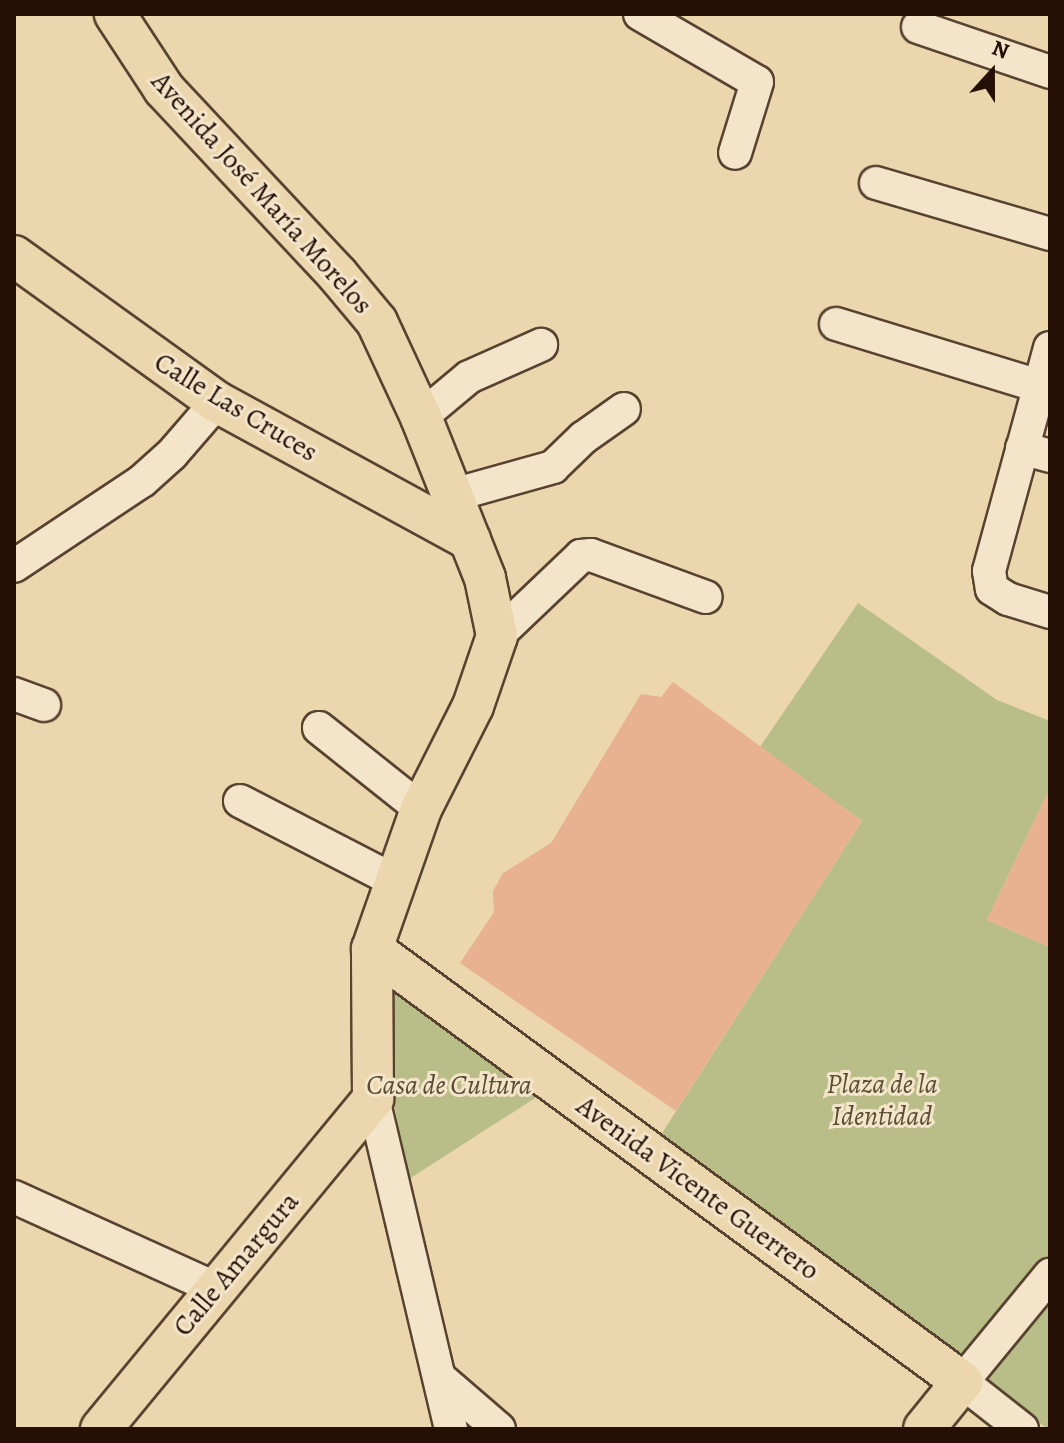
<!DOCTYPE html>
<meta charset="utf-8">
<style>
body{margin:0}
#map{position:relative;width:1064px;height:1443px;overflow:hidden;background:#ecd6ad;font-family:Alegreya,serif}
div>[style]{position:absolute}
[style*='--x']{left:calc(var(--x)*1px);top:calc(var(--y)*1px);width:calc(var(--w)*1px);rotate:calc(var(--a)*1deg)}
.green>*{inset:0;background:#b9bd88}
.building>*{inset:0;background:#e8b290}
.roads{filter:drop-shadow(2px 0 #584230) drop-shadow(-2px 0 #584230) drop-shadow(0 2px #584230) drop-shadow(0 -2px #584230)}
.minor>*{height:32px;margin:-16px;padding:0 16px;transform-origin:16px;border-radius:16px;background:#f3e4ca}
.major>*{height:40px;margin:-20px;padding:0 20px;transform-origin:20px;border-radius:20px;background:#ecd6ad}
span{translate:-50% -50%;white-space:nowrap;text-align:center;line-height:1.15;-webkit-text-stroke:6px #f3e4ca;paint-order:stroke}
.street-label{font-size:28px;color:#261006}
.park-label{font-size:28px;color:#594d34;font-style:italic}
.frame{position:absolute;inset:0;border:16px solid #261006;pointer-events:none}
.north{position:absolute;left:952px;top:32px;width:80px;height:80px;-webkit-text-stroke:6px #f3e4ca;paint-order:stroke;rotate:21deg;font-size:22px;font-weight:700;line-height:32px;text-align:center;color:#261006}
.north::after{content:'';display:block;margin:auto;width:28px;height:36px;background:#261006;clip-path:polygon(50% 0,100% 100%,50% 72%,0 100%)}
</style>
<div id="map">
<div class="green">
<div style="clip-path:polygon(858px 603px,997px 700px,1050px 721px,1050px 788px,987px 920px,1050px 947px,1050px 1267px,960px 1373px,657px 1141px,862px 821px,760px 747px)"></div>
<div style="clip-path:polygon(388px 970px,549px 1089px,406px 1181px,382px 1020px)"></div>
<div style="clip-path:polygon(1050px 1291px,1050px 1429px,1048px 1429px,983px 1380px)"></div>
</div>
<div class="building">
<div style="clip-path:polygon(673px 682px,862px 821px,676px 1111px,460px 963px,494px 912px,493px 891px,503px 873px,551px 843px,641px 694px,661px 697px)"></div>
<div style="clip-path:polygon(1050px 788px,1050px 947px,987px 920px)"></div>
</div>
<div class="roads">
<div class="minor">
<div style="--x:640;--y:14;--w:135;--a:30.2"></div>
<div style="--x:757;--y:82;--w:74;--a:107.2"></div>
<div style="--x:918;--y:27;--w:139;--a:18.8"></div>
<div style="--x:876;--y:183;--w:181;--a:16.3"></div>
<div style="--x:836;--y:324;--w:212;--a:17"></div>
<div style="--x:1050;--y:348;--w:231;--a:105.3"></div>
<div style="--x:989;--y:571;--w:18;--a:81"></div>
<div style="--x:992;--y:589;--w:19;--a:32"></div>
<div style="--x:1008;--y:599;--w:44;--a:17.2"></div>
<div style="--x:421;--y:417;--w:62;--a:-39.8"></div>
<div style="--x:469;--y:377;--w:79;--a:-24"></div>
<div style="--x:1022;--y:448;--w:29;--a:16"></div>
<div style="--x:453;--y:495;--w:104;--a:-15.6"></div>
<div style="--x:553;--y:467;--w:42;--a:-44"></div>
<div style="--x:583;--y:438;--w:50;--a:-35.3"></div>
<div style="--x:14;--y:566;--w:154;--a:-33.6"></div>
<div style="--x:142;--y:481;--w:40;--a:-42"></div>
<div style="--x:172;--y:454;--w:69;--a:-49.1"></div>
<div style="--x:497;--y:636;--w:116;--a:-43.6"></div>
<div style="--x:581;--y:556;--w:10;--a:-6"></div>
<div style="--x:591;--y:555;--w:122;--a:20.1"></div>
<div style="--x:14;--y:694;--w:32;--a:20"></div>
<div style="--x:319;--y:728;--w:130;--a:38.5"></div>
<div style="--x:240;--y:801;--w:174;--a:27.3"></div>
<div style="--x:373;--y:1099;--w:339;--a:76.7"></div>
<div style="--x:14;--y:1197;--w:221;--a:24.4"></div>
<div style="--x:442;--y:1380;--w:75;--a:40.7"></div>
<div style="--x:1022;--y:1429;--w:76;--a:-141.9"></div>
<div style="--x:962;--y:1382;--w:139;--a:-50.6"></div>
</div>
<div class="major">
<div style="--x:14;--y:256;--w:250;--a:35.7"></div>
<div style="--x:217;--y:402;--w:288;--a:28.6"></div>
<div style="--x:372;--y:949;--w:732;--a:36.27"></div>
<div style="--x:962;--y:1382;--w:60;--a:129"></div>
<div style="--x:101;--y:1429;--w:428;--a:-50.5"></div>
<div style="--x:373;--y:1099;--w:150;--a:-90.4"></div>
<div style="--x:372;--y:949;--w:148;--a:-70.7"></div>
<div style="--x:421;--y:809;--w:115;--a:-63.2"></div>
<div style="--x:473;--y:706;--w:74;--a:-71.1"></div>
<div style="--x:497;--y:636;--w:59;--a:-101.7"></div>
<div style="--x:485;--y:578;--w:173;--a:-111.7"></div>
<div style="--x:421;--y:417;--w:105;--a:-114.9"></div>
<div style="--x:377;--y:322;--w:62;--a:-129.8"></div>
<div style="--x:337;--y:274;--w:253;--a:-133.1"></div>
<div style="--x:164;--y:89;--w:90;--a:-123.2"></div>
</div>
</div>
<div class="street-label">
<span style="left:262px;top:193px;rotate:48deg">Avenida José María Morelos</span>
<span style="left:236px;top:407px;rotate:31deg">Calle Las Cruces</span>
<span style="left:698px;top:1188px;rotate:36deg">Avenida Vicente Guerrero</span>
<span style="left:236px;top:1264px;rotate:-50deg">Calle Amargura</span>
</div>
<div class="park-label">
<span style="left:882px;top:1100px">Plaza de la<br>Identidad</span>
<span style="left:449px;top:1085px">Casa de Cultura</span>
</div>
<div class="frame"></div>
<div class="north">N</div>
</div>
